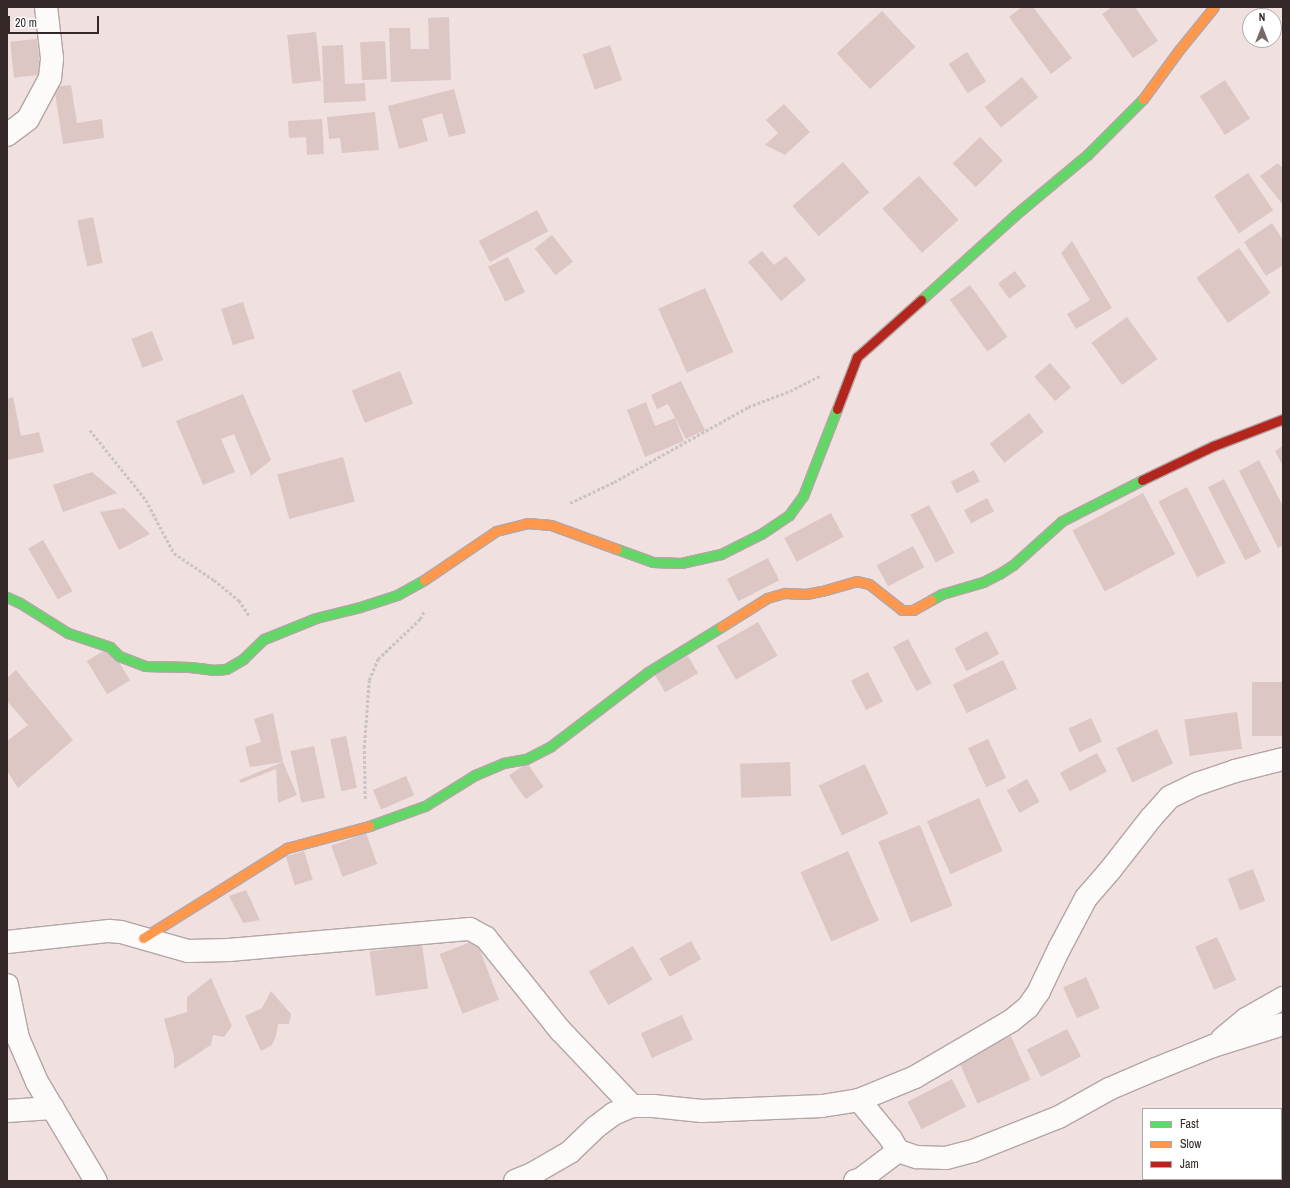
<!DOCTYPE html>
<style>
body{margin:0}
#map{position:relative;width:1290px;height:1188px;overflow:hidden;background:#f0e0df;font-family:"Archivo Narrow",sans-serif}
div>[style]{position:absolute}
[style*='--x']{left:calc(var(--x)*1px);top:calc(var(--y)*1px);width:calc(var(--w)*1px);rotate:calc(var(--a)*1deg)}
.building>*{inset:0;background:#dcc7c5;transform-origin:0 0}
.path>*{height:2.5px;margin-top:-1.25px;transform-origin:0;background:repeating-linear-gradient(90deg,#c9c4c3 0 3px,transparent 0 5px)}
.roads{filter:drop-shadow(1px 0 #b3a6a5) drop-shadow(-1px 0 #b3a6a5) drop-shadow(0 1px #b3a6a5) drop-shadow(0 -1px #b3a6a5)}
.street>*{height:22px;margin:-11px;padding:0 11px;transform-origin:11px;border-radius:11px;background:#fdfafa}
.fast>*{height:9px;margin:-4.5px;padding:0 4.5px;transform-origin:4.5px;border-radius:4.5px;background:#63d668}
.slow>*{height:9px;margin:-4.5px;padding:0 4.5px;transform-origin:4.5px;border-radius:4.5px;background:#ff974d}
.jam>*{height:9px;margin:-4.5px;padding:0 4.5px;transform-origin:4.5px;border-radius:4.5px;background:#b3261e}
span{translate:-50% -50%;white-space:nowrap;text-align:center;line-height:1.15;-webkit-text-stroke:3.5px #fff;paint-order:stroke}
.frame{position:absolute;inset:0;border:8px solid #342928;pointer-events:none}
.legend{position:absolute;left:1142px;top:1108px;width:140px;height:72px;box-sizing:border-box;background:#fff;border:1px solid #aea9a9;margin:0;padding:5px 7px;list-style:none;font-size:12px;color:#342928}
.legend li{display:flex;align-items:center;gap:8px;height:20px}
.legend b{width:20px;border:1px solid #aea9a9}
.north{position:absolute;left:1242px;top:8px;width:40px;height:40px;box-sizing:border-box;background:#fff;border:1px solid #aea9a9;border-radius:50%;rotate:0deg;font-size:11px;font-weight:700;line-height:16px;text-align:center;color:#342928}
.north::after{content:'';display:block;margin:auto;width:14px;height:18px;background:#766968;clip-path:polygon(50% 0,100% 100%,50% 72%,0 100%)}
.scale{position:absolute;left:8px;top:16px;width:91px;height:18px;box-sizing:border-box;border:2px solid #342928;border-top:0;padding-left:5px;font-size:12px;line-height:14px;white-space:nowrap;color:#342928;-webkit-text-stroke:3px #fff;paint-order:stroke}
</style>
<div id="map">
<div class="building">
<div style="clip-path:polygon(1022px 7px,1033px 7px,1072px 58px,1051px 74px,1009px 17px)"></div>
<div style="clip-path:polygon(1112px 7px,1135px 7px,1158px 41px,1133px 58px,1102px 14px)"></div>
<div style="left:882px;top:11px;width:49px;height:62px;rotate:47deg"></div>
<div style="clip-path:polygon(449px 17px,451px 80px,391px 82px,389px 28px,410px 28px,411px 49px,429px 49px,428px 18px)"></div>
<div style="left:316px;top:32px;width:49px;height:29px;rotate:84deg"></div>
<div style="left:37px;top:39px;width:36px;height:27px;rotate:84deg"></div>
<div style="left:385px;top:41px;width:38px;height:25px;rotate:87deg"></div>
<div style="clip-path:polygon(343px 45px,345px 84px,365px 83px,366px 101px,324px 103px,322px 46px)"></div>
<div style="left:610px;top:45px;width:37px;height:29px;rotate:71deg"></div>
<div style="left:967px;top:52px;width:35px;height:22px;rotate:57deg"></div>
<div style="left:1022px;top:77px;width:26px;height:48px;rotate:51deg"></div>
<div style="left:1225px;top:80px;width:46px;height:30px;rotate:57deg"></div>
<div style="clip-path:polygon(71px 85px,77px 123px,102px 119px,104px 138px,63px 144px,54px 87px)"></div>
<div style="clip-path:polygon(454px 89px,466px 133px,449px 137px,442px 113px,422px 119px,428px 141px,399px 149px,388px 106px)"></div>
<div style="clip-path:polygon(784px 104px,810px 132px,785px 155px,765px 145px,778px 133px,766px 120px)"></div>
<div style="clip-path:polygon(375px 112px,379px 150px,342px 153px,340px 138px,329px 139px,327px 117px)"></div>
<div style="clip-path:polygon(322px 119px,324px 154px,307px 155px,306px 137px,289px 138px,288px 121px)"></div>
<div style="left:980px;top:137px;width:33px;height:38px;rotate:46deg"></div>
<div style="left:843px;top:162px;width:40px;height:67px;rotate:49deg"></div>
<div style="clip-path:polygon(1278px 163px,1283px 169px,1283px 205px,1260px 176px)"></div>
<div style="left:1248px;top:173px;width:45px;height:41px;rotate:56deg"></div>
<div style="left:919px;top:176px;width:59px;height:49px;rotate:48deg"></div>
<div style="left:537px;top:210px;width:24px;height:66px;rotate:62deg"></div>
<div style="left:93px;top:217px;width:47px;height:16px;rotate:78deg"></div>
<div style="clip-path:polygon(1272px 223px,1283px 240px,1283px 265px,1266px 276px,1244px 242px)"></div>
<div style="left:552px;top:235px;width:34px;height:22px;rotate:52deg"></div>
<div style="clip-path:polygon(1072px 241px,1112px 308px,1076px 329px,1067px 314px,1090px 300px,1061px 253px)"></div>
<div style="left:1239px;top:248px;width:55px;height:52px;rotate:55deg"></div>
<div style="clip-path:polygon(762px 251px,774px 265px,786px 256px,806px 280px,781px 301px,748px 262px)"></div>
<div style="left:508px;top:257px;width:39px;height:22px;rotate:64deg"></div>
<div style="left:1015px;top:271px;width:19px;height:21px;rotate:54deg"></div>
<div style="left:970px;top:285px;width:64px;height:25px;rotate:54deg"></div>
<div style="left:705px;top:288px;width:70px;height:51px;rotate:66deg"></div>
<div style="left:243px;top:302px;width:38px;height:23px;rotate:72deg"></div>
<div style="left:1127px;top:317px;width:52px;height:44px;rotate:54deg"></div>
<div style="left:152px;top:331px;width:31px;height:22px;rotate:69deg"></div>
<div style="left:1050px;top:363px;width:32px;height:21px;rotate:49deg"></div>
<div style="left:400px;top:371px;width:35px;height:52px;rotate:68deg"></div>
<div style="clip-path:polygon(681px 381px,705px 430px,686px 439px,668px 404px,657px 409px,651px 395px)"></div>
<div style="clip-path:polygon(243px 394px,271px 460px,251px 476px,234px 434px,221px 439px,235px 472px,203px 485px,176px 421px)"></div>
<div style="clip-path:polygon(13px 397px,21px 436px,39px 432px,44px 452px,7px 460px,7px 399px)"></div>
<div style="clip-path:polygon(646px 402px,655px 426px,675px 418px,684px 441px,645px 457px,627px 410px)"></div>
<div style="left:1029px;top:413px;width:24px;height:50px;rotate:52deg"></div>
<div style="clip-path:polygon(1283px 446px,1283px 466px,1275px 451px)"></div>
<div style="left:343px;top:457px;width:46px;height:68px;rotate:75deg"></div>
<div style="clip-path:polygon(1259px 460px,1283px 506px,1283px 545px,1278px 548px,1239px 471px)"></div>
<div style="left:974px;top:470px;width:13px;height:26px;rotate:63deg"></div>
<div style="clip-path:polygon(92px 472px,117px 493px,63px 512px,53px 485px)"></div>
<div style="left:1224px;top:479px;width:82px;height:18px;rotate:63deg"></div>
<div style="left:1187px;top:487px;width:85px;height:32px;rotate:63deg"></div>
<div style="left:1143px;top:493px;width:69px;height:80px;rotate:62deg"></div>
<div style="left:987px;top:498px;width:15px;height:26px;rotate:62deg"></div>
<div style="left:929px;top:505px;width:54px;height:21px;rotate:62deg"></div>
<div style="clip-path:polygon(124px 508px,150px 534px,119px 550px,100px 512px)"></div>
<div style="left:831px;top:513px;width:27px;height:53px;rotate:62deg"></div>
<div style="left:43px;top:540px;width:59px;height:17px;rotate:60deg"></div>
<div style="left:913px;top:546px;width:24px;height:41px;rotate:62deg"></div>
<div style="left:768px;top:558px;width:25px;height:46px;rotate:63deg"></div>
<div style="left:758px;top:622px;width:39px;height:48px;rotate:60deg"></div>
<div style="left:987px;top:631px;width:26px;height:37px;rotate:62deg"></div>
<div style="left:908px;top:639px;width:50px;height:17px;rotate:62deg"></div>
<div style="left:110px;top:647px;width:39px;height:27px;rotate:59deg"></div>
<div style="left:688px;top:656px;width:20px;height:38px;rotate:60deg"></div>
<div style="left:1003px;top:660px;width:32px;height:56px;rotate:64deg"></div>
<div style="clip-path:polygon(16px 670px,73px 740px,18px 788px,7px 771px,7px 741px,28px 725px,7px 701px,7px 678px)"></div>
<div style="left:868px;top:672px;width:33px;height:19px;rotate:63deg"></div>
<div style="left:1283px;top:682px;width:54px;height:31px;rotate:90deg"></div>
<div style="left:1237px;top:712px;width:37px;height:53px;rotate:82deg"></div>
<div style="clip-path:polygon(273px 713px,283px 762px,250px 767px,245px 747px,261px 742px,254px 719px)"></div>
<div style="left:1091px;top:718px;width:26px;height:25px;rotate:65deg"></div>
<div style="left:1157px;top:729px;width:38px;height:45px;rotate:65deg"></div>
<div style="left:346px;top:736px;width:53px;height:16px;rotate:78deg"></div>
<div style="left:988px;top:739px;width:43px;height:22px;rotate:65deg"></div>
<div style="left:314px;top:746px;width:53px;height:24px;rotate:78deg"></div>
<div style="left:1097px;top:753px;width:21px;height:42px;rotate:62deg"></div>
<div style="clip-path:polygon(283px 762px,297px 795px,278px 803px,276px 769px,241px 783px,239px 780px)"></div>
<div style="left:790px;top:762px;width:34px;height:50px;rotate:88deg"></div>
<div style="left:527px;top:763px;width:29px;height:22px;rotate:55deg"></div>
<div style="left:865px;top:764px;width:55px;height:51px;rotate:65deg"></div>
<div style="left:406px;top:776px;width:21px;height:36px;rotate:67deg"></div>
<div style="left:1027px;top:779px;width:26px;height:23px;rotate:61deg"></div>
<div style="left:979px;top:798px;width:58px;height:57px;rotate:66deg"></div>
<div style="left:920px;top:825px;width:87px;height:45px;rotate:68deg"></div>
<div style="left:366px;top:833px;width:33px;height:37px;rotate:70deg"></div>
<div style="left:304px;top:851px;width:30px;height:19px;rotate:73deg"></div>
<div style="left:848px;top:851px;width:76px;height:52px;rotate:66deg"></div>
<div style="left:1253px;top:869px;width:34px;height:27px;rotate:69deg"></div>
<div style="clip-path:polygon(246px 890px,260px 920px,243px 923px,229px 896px)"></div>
<div style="left:1217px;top:937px;width:47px;height:24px;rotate:66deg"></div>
<div style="left:476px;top:940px;width:64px;height:39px;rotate:69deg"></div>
<div style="left:691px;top:941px;width:21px;height:36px;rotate:61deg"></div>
<div style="left:422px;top:944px;width:45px;height:53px;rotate:82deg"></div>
<div style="left:633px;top:946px;width:39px;height:51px;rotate:60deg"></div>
<div style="left:1086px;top:977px;width:34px;height:25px;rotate:66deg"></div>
<div style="clip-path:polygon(211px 978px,232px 1026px,224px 1037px,213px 1035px,211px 1045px,174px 1069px,174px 1056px,164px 1019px,187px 1012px,187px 997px)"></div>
<div style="clip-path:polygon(271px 991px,291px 1014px,289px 1024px,278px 1024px,276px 1036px,272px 1045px,261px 1051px,245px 1016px,262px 1008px)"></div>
<div style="left:682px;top:1015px;width:27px;height:45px;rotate:66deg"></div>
<div style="left:1067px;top:1029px;width:31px;height:45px;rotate:63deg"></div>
<div style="left:1011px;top:1036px;width:48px;height:58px;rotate:66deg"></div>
<div style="left:952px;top:1079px;width:31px;height:50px;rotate:63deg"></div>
</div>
<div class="path">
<div style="--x:90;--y:430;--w:90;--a:51.3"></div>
<div style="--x:146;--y:500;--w:60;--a:62.2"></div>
<div style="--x:174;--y:553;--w:48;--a:34"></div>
<div style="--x:214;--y:580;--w:32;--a:39"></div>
<div style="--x:239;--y:600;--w:20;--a:57"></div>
<div style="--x:570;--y:503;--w:49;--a:-25.5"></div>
<div style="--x:614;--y:482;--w:154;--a:-29.2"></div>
<div style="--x:748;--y:407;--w:45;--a:-20.9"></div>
<div style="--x:790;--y:391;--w:33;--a:-27"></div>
<div style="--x:365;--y:799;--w:51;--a:-91.1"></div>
<div style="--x:364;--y:748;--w:68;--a:-85.8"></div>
<div style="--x:369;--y:680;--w:23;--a:-67"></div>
<div style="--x:378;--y:659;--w:58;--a:-43.6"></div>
<div style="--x:420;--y:619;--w:9;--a:-63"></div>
</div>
<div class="roads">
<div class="street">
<div style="--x:7;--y:135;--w:26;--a:-37"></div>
<div style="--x:28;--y:119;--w:47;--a:-61.8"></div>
<div style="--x:50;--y:78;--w:20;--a:-84"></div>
<div style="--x:52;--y:58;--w:51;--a:-96.7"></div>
<div style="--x:7;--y:942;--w:103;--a:-6.2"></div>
<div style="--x:109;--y:931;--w:12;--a:5"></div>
<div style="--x:121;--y:932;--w:70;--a:15.8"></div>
<div style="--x:188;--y:951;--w:41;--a:-1.4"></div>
<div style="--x:229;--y:950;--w:242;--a:-5"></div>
<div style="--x:470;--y:929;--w:18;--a:29"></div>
<div style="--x:486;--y:938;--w:118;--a:51.2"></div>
<div style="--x:560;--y:1030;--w:105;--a:46.5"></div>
<div style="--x:7;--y:985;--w:54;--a:78.3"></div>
<div style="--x:18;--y:1038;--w:48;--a:66.6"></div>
<div style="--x:37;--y:1082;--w:115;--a:59.2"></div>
<div style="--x:1222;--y:1039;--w:31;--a:-40"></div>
<div style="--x:1246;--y:1019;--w:43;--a:-29.6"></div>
<div style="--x:859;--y:1100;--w:50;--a:50.6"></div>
<div style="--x:891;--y:1139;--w:14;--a:60"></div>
<div style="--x:898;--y:1151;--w:20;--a:18"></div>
<div style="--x:917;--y:1157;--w:29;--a:2"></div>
<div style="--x:946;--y:1158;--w:28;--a:-15"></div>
<div style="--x:973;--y:1151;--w:92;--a:-21.6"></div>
<div style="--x:1059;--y:1117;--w:57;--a:-29.2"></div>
<div style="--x:1109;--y:1089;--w:51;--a:-23.1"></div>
<div style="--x:1156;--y:1069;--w:61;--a:-22"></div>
<div style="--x:1213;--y:1046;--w:73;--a:-17.4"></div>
<div style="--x:7;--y:1111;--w:46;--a:-3.7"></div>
<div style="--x:515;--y:1181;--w:18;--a:-22"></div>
<div style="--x:532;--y:1174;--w:44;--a:-30.1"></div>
<div style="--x:570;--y:1152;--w:36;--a:-44"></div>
<div style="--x:596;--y:1127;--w:21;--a:-37"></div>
<div style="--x:613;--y:1114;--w:21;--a:-23"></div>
<div style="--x:632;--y:1106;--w:21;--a:0"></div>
<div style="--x:653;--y:1106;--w:49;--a:5.8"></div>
<div style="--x:702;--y:1111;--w:120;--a:-2.4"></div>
<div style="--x:822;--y:1106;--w:37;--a:-9"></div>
<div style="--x:859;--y:1100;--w:61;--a:-22.3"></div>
<div style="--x:915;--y:1077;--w:111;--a:-30.3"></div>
<div style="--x:1011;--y:1021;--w:22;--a:-39"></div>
<div style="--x:1028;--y:1007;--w:19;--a:-55"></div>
<div style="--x:1039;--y:991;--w:47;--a:-64.5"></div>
<div style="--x:1059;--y:949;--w:58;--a:-62.1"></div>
<div style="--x:1086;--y:898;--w:38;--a:-49"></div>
<div style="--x:1111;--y:869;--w:65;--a:-51.9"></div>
<div style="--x:1151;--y:818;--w:28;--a:-48"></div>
<div style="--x:1170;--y:797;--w:30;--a:-26"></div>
<div style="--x:1197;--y:784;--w:40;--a:-18.9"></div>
<div style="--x:1235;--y:771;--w:49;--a:-14"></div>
<div style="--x:855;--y:1181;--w:6;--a:-18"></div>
<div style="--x:861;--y:1179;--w:46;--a:-37.1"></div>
</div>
<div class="fast">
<div style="--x:921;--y:300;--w:127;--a:-42.1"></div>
<div style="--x:1015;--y:215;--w:94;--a:-39.8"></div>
<div style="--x:1087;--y:155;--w:79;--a:-45"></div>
<div style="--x:617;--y:549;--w:38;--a:20"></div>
<div style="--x:653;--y:562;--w:28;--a:2"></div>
<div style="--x:681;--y:563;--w:41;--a:-12.7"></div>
<div style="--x:721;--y:554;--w:45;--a:-26.6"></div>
<div style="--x:761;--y:534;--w:34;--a:-34"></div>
<div style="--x:789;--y:515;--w:24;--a:-54"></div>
<div style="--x:803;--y:496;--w:93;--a:-68.7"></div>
<div style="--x:7;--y:597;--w:14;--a:25"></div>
<div style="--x:20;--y:603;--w:57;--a:32"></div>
<div style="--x:68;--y:633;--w:44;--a:18.4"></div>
<div style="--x:110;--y:647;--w:13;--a:45"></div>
<div style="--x:119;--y:656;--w:28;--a:21"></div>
<div style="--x:145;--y:666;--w:45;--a:1.3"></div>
<div style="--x:190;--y:667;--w:23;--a:7"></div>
<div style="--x:213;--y:670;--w:13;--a:-4"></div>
<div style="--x:226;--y:669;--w:20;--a:-30"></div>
<div style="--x:243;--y:659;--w:29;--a:-44"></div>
<div style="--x:264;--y:639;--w:56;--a:-22"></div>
<div style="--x:316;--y:618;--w:45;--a:-14"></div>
<div style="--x:360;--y:607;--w:39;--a:-18"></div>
<div style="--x:397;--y:595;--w:31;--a:-29"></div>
<div style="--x:931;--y:600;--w:13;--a:-29"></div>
<div style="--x:942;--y:594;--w:43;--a:-16.3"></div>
<div style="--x:983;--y:582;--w:18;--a:-27"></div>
<div style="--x:999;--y:574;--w:17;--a:-33"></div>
<div style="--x:1013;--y:565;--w:66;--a:-41.9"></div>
<div style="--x:1062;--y:521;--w:90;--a:-27.1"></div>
<div style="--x:369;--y:826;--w:59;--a:-19.7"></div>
<div style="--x:425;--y:806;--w:59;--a:-31.8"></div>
<div style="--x:475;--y:775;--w:30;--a:-23"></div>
<div style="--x:503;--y:763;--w:23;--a:-10"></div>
<div style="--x:526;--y:759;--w:28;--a:-27"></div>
<div style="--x:551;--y:746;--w:122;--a:-37.3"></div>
<div style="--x:648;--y:672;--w:86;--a:-31.7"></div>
</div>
<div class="slow">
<div style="--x:1143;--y:99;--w:61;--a:-53.7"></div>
<div style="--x:1179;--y:50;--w:55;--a:-50.9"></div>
<div style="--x:424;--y:580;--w:87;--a:-34.2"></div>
<div style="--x:496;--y:531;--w:32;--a:-14"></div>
<div style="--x:527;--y:523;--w:24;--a:5"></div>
<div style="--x:551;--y:525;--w:70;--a:20"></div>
<div style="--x:721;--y:627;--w:54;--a:-32.2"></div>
<div style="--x:767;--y:598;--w:19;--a:-16"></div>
<div style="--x:785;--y:593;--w:21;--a:3"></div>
<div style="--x:806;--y:594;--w:16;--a:-11"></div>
<div style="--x:822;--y:591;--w:35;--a:-16"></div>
<div style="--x:856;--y:581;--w:13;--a:13"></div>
<div style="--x:869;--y:584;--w:42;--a:38.2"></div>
<div style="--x:902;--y:610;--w:11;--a:0"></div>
<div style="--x:913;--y:610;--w:21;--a:-29"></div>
<div style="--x:143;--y:938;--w:170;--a:-32"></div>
<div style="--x:287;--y:848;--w:85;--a:-15"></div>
</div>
<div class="jam">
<div style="--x:837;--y:409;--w:56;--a:-69"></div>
<div style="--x:857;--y:357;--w:86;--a:-41.7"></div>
<div style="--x:1142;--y:480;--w:79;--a:-25.6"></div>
<div style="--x:1213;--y:446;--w:75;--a:-21.1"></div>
</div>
</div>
<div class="frame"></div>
<ul class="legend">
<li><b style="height:5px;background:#63d668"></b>Fast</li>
<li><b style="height:5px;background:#ff974d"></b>Slow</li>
<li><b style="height:5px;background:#b3261e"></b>Jam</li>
</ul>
<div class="north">N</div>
<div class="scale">20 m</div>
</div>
